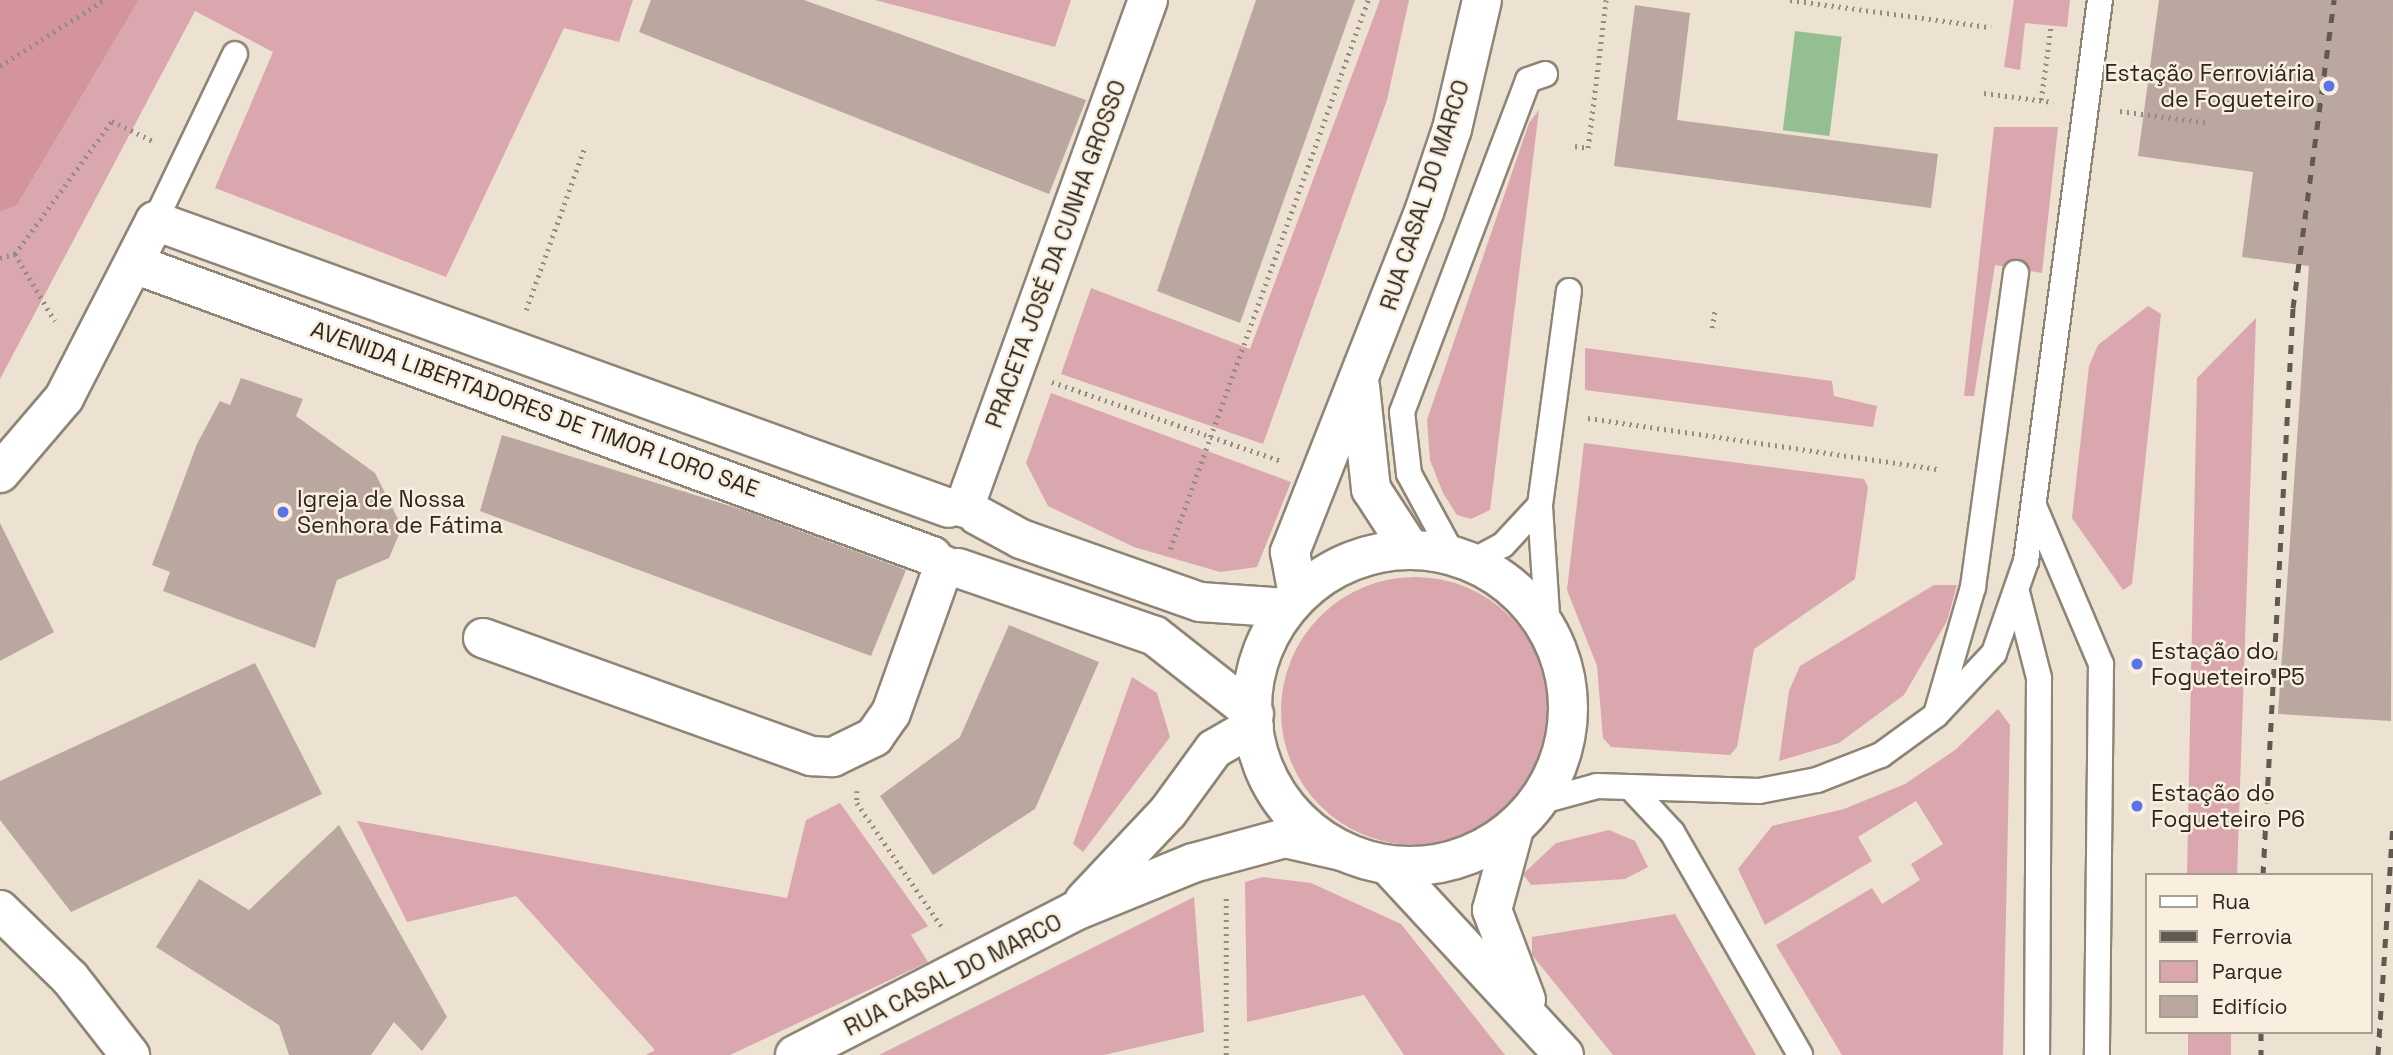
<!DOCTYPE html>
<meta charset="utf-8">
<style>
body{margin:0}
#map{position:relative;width:2393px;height:1055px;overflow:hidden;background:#ede1d1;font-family:"Space Grotesk",sans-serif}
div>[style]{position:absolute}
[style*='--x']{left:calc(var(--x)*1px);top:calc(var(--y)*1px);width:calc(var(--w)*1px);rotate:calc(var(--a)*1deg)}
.green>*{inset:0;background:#d9a7ad;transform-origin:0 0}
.round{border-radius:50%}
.forest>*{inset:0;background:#d3949c}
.water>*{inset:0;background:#94bf93;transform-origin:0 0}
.building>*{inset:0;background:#baa79f}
.path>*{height:4.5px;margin-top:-2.25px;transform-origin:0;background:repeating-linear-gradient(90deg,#948c80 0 2px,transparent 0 7px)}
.roads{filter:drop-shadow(2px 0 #8f8576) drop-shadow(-2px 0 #8f8576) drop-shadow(0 2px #8f8576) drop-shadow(0 -2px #8f8576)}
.service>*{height:24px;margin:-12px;padding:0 12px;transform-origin:12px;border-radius:12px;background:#fff}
.minor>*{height:38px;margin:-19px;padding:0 19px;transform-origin:19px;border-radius:19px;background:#fff}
.secondary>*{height:38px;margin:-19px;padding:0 19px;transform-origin:19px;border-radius:19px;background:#fff}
.secondary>.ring{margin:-19px;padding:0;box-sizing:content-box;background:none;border:38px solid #fff;border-radius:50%}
.rail>*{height:5px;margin-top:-2.5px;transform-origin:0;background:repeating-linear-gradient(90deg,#605a51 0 9px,transparent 0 18px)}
.dots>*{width:19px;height:19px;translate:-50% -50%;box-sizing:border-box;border:4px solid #faefde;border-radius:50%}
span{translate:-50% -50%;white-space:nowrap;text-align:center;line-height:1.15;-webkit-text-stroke:5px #faefde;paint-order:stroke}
.poi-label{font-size:23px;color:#2b2721}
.right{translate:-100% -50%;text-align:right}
.left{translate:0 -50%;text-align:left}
.street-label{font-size:23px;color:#2b2721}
.legend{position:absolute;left:2145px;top:873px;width:228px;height:161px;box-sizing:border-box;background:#faefde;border:2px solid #a79f92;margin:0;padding:9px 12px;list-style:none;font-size:21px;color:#2b2721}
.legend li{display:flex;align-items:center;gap:14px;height:35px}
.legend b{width:35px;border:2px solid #a79f92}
</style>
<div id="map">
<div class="green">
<div style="clip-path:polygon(139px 0,633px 0,619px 42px,564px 28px,446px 277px,215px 188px,273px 52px,195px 11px,0 379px,0 212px,17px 205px)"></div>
<div style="clip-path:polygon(875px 0,1071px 0,1055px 47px)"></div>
<div style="clip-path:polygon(1380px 0,1409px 0,1387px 100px,1263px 444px,1061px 374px,1091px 288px,1250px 349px)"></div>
<div style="clip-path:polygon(2014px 0,2070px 0,2067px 27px,2025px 23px,2020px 70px,2004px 67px)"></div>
<div style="clip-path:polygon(1539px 110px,1490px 510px,1471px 519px,1457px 515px,1443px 493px,1430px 460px,1427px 420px,1529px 123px)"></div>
<div style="clip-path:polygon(1994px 127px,2058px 127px,2042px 273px,1995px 265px,1974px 396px,1964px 396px)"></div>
<div style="clip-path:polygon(2148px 306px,2161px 314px,2132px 584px,2123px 590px,2072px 518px,2089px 366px,2098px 345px)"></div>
<div style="clip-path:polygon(2256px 318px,2237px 875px,2187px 875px,2197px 378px)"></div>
<div style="clip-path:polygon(1585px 348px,1832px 381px,1834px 396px,1877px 406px,1873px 427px,1585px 390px)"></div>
<div style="clip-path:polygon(1051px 393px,1291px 482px,1257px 567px,1220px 572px,1134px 547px,1048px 506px,1026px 463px)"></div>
<div style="clip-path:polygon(1584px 443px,1864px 479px,1868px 487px,1855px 579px,1754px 649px,1737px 747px,1730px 755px,1611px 747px,1603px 738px,1597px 666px,1567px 590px)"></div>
<div class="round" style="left:1281px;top:577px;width:268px;height:268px"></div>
<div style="clip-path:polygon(1934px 585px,1957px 585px,1947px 621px,1904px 695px,1839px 743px,1779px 761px,1789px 691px,1800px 666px)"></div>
<div style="clip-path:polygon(1132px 677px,1157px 693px,1170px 737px,1083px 852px,1073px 844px)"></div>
<div style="clip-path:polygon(1998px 709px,2010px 725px,2003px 1055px,1842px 1055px,1776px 945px,1872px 888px,1882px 904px,1920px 880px,1911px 864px,1943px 844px,1916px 801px,1858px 837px,1872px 861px,1765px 925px,1738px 869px,1772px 826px,1844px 809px,1905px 784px,1955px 750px)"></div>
<div style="clip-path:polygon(840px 803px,928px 926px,911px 935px,928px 962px,730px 1055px,646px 1055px,655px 1050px,516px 896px,407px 922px,357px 821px,787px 898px,806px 820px)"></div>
<div style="clip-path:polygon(1609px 830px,1635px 841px,1648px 867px,1625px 879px,1531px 885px,1523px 874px,1556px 843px)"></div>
<div style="clip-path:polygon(1263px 877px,1311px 883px,1401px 924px,1505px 1055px,1404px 1055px,1364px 995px,1247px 1022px,1245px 882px)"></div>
<div style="clip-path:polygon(1194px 897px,1204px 1032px,1104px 1055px,879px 1055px)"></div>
<div style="clip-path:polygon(1675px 914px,1756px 1055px,1613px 1055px,1532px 955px,1532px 937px)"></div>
<div style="left:2188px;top:1032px;width:43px;height:23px"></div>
</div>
<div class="forest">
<div style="clip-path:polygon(0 0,139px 0,17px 205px,0 212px)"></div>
</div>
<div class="water">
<div style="left:1795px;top:31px;width:47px;height:100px;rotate:7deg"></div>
</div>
<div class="building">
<div style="clip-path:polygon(651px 0,804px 0,1086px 100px,1049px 194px,639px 32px)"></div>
<div style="clip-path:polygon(1256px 0,1355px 0,1240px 323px,1157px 291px)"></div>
<div style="clip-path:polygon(2159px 0,2393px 0,2391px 721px,2278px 714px,2309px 266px,2242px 257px,2253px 172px,2138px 156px)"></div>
<div style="clip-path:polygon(1635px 5px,1690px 13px,1677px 120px,1938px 154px,1931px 208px,1614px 166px)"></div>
<div style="clip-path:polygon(241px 378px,303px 399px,296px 416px,375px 473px,402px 527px,389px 558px,337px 580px,315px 648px,163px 591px,170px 572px,152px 565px,197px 444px,220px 401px,230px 405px)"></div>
<div style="clip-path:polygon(502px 435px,743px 510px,906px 570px,871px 656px,480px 511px)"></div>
<div style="clip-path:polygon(0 523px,54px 632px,0 661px)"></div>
<div style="clip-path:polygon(1009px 625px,1099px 662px,1035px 809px,933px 875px,880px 796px,960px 737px)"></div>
<div style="clip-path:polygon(255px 663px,322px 794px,71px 912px,0 820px,0 781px)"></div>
<div style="clip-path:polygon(339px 825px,447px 1017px,422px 1051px,394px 1022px,371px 1055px,289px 1055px,279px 1025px,156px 947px,199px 879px,249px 910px)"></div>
</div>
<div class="path">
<div style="--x:1790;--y:0;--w:203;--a:7.7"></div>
<div style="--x:0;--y:66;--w:123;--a:-32.4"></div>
<div style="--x:1984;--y:93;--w:70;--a:7.4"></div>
<div style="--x:2041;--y:100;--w:76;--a:-82.4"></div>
<div style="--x:2120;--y:111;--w:91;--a:7.6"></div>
<div style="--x:1575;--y:146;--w:13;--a:9"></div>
<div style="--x:1588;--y:148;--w:149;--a:-83.1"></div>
<div style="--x:15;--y:254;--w:78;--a:59.2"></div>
<div style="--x:0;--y:258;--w:16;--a:-15"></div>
<div style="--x:15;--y:254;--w:165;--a:-53.9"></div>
<div style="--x:112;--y:121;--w:46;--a:26"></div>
<div style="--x:526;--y:310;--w:174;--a:-70.2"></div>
<div style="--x:1712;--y:328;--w:19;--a:-81"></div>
<div style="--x:1052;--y:382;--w:243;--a:19"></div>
<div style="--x:1588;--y:418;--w:353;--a:8.3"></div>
<div style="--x:1170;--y:549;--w:584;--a:-70.17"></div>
<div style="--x:857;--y:791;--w:12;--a:90"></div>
<div style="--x:857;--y:803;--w:154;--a:55.6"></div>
<div style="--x:1226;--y:1055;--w:160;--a:-90"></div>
</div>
<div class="roads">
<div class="service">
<div style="--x:155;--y:221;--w:185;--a:-64.4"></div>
<div style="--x:2034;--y:506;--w:172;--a:67"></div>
<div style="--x:2101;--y:664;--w:391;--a:90.6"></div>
<div style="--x:1453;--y:555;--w:92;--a:-118.5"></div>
<div style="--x:1409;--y:474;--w:62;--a:-96.4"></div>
<div style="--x:1402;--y:412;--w:355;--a:-69.2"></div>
<div style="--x:1528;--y:80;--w:18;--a:-19"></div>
<div style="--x:1469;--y:563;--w:38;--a:-28"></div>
<div style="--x:1503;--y:545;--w:54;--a:-47.2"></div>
<div style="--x:2018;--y:596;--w:85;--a:75.6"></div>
<div style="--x:2039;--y:678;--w:377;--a:90.3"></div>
<div style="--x:1548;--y:630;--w:125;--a:-93.7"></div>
<div style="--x:1540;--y:505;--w:216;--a:-82.3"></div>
<div style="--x:1937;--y:711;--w:129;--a:-73.8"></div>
<div style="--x:1973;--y:587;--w:317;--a:-82.2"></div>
<div style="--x:1630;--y:787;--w:62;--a:47"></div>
<div style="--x:1672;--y:832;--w:257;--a:60.1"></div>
<div style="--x:1539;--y:802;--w:60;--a:-15.4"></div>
<div style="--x:1597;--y:786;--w:162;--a:1.8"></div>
<div style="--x:1759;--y:791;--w:59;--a:-10.7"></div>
<div style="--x:1817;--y:780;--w:69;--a:-21.3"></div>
<div style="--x:1881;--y:755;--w:68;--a:-36"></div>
<div style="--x:1936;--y:715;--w:85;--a:-46.9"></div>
<div style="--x:1994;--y:653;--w:97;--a:-70.8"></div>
<div style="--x:2026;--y:561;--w:566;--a:-82.49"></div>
</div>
<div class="minor">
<div style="--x:137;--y:265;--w:847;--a:20.1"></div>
<div style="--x:0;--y:473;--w:99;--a:-49.5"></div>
<div style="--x:64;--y:398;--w:199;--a:-62.8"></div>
<div style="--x:155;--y:221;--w:844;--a:19.87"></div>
<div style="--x:964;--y:508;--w:540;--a:-70.09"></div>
<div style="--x:977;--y:515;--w:50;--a:28.6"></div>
<div style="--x:1021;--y:539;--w:190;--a:19.4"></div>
<div style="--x:1200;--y:602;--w:87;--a:3.9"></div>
<div style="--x:958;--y:568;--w:208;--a:19"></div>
<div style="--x:1155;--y:636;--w:126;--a:38.2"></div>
<div style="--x:483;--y:638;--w:349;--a:19.8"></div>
<div style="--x:811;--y:756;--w:22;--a:3"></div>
<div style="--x:833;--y:757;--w:46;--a:-26"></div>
<div style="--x:874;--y:737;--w:29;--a:-55"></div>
<div style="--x:891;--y:713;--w:157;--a:-70.3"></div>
<div style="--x:1084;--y:901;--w:122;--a:-46.7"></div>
<div style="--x:1168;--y:812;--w:78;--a:-53.9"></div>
<div style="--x:1214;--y:749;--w:46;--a:-29.9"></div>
<div style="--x:0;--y:910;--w:98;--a:44.2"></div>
<div style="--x:70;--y:978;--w:98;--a:52.1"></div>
<div style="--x:795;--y:1055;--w:313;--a:-27.2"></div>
<div style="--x:1073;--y:912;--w:130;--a:-22.2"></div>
<div style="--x:1193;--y:863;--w:95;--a:-15.2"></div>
<div style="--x:1285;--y:838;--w:58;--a:12.8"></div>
</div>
<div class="secondary">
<div style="--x:1360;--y:386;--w:104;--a:83.9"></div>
<div style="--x:1371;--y:489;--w:72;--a:57"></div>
<div class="ring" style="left:1252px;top:550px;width:278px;height:278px"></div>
<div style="--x:1298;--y:595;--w:44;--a:-100.5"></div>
<div style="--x:1290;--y:552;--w:365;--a:-68.5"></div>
<div style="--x:1424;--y:212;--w:88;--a:-71.4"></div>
<div style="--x:1452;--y:129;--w:132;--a:-76.9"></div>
<div style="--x:1514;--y:829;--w:84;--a:105.2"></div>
<div style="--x:1492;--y:910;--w:96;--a:69.3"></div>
<div style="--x:1388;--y:865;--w:259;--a:47.2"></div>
</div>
</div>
<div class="rail">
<div style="--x:2263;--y:875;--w:568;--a:-86.97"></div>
<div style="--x:2293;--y:308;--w:311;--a:-82.4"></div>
<div style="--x:2261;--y:1032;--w:23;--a:90"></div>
<div style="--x:2378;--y:1055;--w:230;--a:-86.3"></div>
</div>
<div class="dots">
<div style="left:2329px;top:86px;background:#5a73e9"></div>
<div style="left:283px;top:512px;background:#5a73e9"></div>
<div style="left:2137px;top:664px;background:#5a73e9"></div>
<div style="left:2137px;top:806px;background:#5a73e9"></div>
</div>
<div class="poi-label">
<span class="right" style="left:2315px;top:86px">Estação Ferroviária<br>de Fogueteiro</span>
<span class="left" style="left:297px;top:512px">Igreja de Nossa<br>Senhora de Fátima</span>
<span class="left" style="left:2151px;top:664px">Estação do<br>Fogueteiro P5</span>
<span class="left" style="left:2151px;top:806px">Estação do<br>Fogueteiro P6</span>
</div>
<div class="street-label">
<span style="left:1425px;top:195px;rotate:-72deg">RUA CASAL DO MARCO</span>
<span style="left:1056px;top:254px;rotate:-70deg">PRACETA JOSÉ DA CUNHA GROSSO</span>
<span style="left:535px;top:409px;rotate:20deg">AVENIDA LIBERTADORES DE TIMOR LORO SAE</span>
<span style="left:953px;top:975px;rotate:-27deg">RUA CASAL DO MARCO</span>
</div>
<ul class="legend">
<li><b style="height:9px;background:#fff"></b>Rua</li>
<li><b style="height:9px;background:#605a51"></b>Ferrovia</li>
<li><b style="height:19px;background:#d9a7ad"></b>Parque</li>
<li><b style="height:19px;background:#baa79f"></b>Edifício</li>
</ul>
</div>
